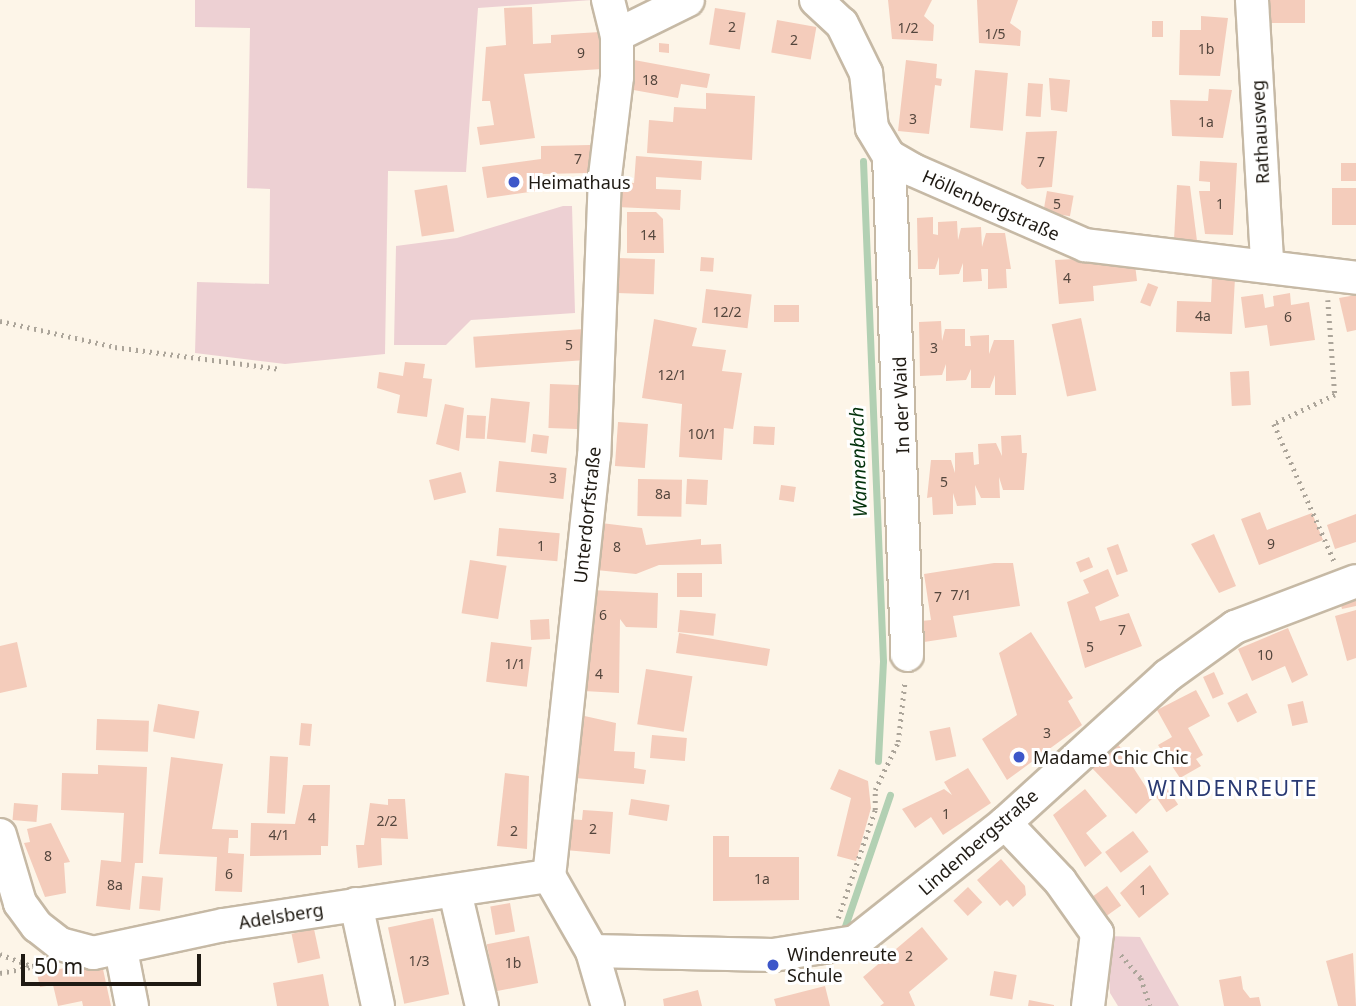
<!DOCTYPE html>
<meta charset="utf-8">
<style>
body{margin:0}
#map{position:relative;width:1356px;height:1006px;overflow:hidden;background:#fdf5e8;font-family:"Noto Sans",sans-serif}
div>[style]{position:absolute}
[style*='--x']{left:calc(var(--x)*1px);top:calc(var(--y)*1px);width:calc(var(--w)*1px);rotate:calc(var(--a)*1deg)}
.green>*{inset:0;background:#edd0d3}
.stream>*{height:7px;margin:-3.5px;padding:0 3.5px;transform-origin:3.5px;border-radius:3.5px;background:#b2d0b3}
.building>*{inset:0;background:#f4ccbb;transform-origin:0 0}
.path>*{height:4.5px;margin-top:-2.25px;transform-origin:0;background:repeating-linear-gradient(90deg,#aca59a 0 2px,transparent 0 7px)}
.roads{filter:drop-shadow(2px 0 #c6b9a5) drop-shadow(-2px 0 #c6b9a5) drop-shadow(0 2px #c6b9a5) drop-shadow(0 -2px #c6b9a5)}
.minor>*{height:32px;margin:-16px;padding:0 16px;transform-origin:16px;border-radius:16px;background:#fff}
.dots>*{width:19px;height:19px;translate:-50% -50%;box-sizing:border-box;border:4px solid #fff;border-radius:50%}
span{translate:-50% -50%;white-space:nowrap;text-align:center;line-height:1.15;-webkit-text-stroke:6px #fff;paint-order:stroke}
.number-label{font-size:14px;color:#54463d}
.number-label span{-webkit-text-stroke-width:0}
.street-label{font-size:18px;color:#1f1a13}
.poi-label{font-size:18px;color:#1f1a13}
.left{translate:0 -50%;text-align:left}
.water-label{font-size:19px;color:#04330d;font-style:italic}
.quarter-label{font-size:21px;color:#293972;letter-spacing:2px}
.scale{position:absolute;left:21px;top:954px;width:180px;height:32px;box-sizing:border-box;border:4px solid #1f1a13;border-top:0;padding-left:9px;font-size:21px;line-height:24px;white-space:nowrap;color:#1f1a13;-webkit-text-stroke:5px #fff;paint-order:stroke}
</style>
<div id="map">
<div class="green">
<div style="clip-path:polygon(195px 0,592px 0,478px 8px,466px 172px,388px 171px,385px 354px,285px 364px,195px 353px,197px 282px,269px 284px,270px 189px,247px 188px,250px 28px,195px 27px)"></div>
<div style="clip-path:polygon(563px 206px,572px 206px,575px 313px,471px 320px,446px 345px,394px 345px,396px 246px,457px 238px)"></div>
<div style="clip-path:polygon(1106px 936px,1140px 937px,1179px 1006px,1118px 1006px,1110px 993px)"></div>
</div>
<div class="stream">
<div style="--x:863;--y:161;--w:500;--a:87.71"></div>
<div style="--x:883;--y:661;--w:100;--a:92.9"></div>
<div style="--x:843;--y:932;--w:145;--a:-71.1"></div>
</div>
<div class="building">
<div style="clip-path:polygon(888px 0,932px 0,924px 16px,934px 25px,933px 41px,892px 39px)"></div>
<div style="clip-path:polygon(977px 0,1018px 0,1010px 23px,1021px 31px,1020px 46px,979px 43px)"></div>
<div style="left:1265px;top:0;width:40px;height:23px"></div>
<div style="clip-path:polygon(532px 7px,533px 44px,551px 43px,551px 35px,600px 32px,602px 69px,524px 74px,535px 138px,480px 145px,477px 127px,494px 125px,490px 101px,482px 101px,486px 47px,506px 45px,504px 8px)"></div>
<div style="left:715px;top:8px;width:31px;height:37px;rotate:9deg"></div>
<div style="clip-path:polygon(1201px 16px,1228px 18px,1220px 76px,1179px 75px,1180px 30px,1201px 30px)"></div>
<div style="left:777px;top:20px;width:40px;height:33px;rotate:10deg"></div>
<div style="left:1152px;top:21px;width:11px;height:16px"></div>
<div style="clip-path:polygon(659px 43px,669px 44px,669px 53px,659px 52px)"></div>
<div style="clip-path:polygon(634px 60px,710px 74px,707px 88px,681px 84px,678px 98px,628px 89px)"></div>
<div style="clip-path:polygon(906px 60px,937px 64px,936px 78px,942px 79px,941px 86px,935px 85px,929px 134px,898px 131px)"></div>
<div style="left:975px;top:70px;width:33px;height:58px;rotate:5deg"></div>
<div style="clip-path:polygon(1049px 78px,1070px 80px,1067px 112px,1051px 110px)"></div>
<div style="left:1028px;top:83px;width:15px;height:33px;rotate:4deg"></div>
<div style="clip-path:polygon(1209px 89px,1232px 90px,1223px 138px,1172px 136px,1170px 100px,1208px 101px)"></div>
<div style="clip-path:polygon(706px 93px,755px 96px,752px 160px,647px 153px,649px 120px,673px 122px,674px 107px,706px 109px)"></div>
<div style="clip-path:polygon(1057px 131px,1052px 187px,1027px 189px,1021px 184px,1026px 132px)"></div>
<div style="clip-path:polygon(590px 145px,590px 173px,541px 174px,544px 190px,487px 198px,482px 167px,541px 159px,541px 146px)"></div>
<div style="clip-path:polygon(636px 156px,702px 161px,701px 180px,656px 177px,656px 189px,681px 190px,680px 210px,617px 207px,618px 182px,634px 183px)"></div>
<div style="clip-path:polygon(1200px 161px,1237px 163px,1233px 235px,1205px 234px,1199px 191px,1210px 191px,1210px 182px,1199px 181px)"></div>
<div style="left:1356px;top:163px;width:18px;height:15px;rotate:90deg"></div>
<div style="left:447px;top:185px;width:47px;height:33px;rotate:81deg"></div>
<div style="clip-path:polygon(1177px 185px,1190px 186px,1197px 241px,1174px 240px)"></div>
<div style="left:1332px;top:188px;width:24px;height:37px"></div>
<div style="left:1047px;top:191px;width:27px;height:21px;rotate:10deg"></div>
<div style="clip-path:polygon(627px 212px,656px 212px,663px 219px,664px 253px,627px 253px)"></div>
<div style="clip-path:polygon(933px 217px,933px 234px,938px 235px,938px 222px,957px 221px,958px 240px,961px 228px,981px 227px,982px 247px,986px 233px,1005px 233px,1011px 269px,1006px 269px,1007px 288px,988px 289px,988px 269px,981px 269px,982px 281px,963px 282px,963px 263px,959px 274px,939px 275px,939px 257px,935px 269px,918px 269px,917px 218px)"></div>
<div style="clip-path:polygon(1134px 256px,1137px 281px,1093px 286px,1094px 301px,1059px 304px,1055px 260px)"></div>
<div style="left:701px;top:257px;width:13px;height:14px;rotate:4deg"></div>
<div style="left:618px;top:258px;width:37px;height:35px;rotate:2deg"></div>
<div style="clip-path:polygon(1212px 278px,1235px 278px,1232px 334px,1176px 332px,1177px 301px,1211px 302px)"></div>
<div style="left:1148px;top:283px;width:11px;height:21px;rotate:22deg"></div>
<div style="left:706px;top:289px;width:46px;height:34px;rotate:7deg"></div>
<div style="clip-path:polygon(1290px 293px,1291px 305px,1309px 302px,1315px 340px,1270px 346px,1267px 325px,1245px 328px,1241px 297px,1263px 294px,1265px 308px,1274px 306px,1273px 296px)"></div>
<div style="clip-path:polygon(1356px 295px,1356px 330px,1347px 332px,1339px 298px)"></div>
<div style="left:774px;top:305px;width:25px;height:17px"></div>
<div style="left:1081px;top:318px;width:74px;height:30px;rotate:78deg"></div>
<div style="clip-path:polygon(654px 319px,697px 328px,692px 346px,726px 350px,722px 371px,742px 373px,733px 429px,724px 428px,722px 460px,679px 457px,682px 404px,642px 398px)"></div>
<div style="clip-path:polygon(941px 321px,942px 341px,945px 329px,965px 329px,965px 346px,971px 346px,970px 336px,989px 335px,989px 354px,994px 340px,1014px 340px,1016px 395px,995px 395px,995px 375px,990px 388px,971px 388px,971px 369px,966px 380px,946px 381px,946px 364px,942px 375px,920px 376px,919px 322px)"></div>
<div style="left:584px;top:329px;width:31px;height:111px;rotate:86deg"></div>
<div style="clip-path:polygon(405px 362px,425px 364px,423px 378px,432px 379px,427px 417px,397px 413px,400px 395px,377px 388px,379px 372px,403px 376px)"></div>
<div style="left:1249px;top:371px;width:34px;height:19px;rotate:87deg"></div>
<div style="left:550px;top:384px;width:35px;height:44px;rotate:2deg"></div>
<div style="left:491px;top:398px;width:39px;height:41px;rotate:6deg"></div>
<div style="clip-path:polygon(445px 404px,464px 408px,459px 451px,436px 444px)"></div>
<div style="left:467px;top:415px;width:19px;height:23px;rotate:3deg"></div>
<div style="left:618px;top:422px;width:30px;height:44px;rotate:4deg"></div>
<div style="left:754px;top:426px;width:21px;height:18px;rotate:3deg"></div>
<div style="left:533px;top:434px;width:16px;height:18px;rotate:7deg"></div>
<div style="clip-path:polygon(1021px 435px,1022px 453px,1027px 453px,1024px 490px,1003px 490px,999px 477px,1000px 498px,981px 498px,975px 485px,976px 505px,957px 506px,953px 493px,953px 514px,933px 515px,932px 497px,927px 498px,931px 460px,951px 460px,955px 473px,955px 453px,973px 452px,974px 465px,979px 464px,978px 444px,996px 443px,1002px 456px,1001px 436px)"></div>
<div style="left:499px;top:461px;width:68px;height:31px;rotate:6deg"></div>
<div style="left:461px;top:472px;width:21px;height:33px;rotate:76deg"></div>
<div style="left:638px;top:479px;width:44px;height:37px;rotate:1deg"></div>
<div style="left:687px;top:479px;width:21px;height:25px;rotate:3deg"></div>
<div style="left:781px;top:485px;width:15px;height:15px;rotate:8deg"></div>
<div style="clip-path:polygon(1260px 512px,1267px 530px,1312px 513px,1323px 540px,1259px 565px,1241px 519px)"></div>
<div style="clip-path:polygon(1356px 514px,1356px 542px,1335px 549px,1327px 525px)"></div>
<div style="clip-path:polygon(601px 523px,642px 528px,646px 545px,701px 539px,701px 545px,721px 544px,722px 564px,659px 565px,636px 574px,596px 570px)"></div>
<div style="left:499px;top:528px;width:61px;height:28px;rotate:5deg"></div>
<div style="clip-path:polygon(1214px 534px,1236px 586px,1219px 593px,1191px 544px)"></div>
<div style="left:1118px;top:544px;width:29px;height:12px;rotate:70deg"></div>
<div style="left:1089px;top:557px;width:11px;height:14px;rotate:68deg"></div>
<div style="left:470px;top:560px;width:37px;height:54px;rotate:9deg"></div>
<div style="clip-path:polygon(994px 563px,1013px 563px,1020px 606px,953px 616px,957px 637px,924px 642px,921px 621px,931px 620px,924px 574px)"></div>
<div style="clip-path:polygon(1108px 569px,1119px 596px,1095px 607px,1100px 621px,1129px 613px,1142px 646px,1085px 668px,1067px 602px,1089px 593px,1083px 580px)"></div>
<div style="left:702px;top:573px;width:24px;height:25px;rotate:90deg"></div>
<div style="clip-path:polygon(590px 590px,658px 593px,657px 628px,626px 627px,620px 619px,619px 693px,584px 691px)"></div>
<div style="clip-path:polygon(1356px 593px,1356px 606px,1342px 609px,1339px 598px)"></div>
<div style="left:680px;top:610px;width:36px;height:22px;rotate:6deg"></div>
<div style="clip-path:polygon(1356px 610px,1356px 658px,1347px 661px,1335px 616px)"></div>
<div style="left:549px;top:619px;width:20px;height:19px;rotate:87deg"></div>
<div style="clip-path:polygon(1288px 628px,1308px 675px,1292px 683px,1285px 666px,1252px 681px,1238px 649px)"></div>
<div style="clip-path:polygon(1031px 632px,1073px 698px,1068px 701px,1082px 725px,1007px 780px,982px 739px,1017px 715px,999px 653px)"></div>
<div style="clip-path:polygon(679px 633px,770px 649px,767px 666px,676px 653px)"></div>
<div style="clip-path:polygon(17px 642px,27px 687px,0 693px,0 646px)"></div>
<div style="left:491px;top:642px;width:41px;height:40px;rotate:7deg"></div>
<div style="left:646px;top:669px;width:47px;height:56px;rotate:9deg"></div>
<div style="left:1214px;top:672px;width:24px;height:12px;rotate:66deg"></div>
<div style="clip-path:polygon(1196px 690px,1210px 716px,1188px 728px,1203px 755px,1196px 759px,1201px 766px,1180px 778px,1158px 745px,1172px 737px,1157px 710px)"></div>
<div style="left:1247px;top:693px;width:22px;height:22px;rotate:63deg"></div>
<div style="left:1303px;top:701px;width:22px;height:16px;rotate:77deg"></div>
<div style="left:158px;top:704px;width:42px;height:28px;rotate:10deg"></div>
<div style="clip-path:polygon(580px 715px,616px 723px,614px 751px,635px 752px,634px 768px,646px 770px,644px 784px,575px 778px)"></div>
<div style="left:97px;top:719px;width:52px;height:31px;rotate:2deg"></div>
<div style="left:301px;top:723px;width:11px;height:22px;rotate:5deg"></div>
<div style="left:950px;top:727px;width:30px;height:21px;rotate:78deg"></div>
<div style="left:652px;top:735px;width:35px;height:23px;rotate:5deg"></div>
<div style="clip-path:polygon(1118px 744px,1153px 798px,1136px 814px,1091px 767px)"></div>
<div style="left:270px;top:756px;width:18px;height:57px;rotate:3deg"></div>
<div style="clip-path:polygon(171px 757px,223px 764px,212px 829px,238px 830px,238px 838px,229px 838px,228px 853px,244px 854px,242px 892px,215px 891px,217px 857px,159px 854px)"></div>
<div style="clip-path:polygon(98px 765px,147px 767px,143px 863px,135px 863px,130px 910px,96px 906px,101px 860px,121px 862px,124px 813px,61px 810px,62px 773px,98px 774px)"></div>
<div style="clip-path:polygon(968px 768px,991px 803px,943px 835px,931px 817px,915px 828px,902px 809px,944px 789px,952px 795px,944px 782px)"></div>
<div style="clip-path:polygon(839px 769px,868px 781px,871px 808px,856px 861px,837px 856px,851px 798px,830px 789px)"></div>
<div style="clip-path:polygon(505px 773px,529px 776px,527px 849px,497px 846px)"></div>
<div style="left:1163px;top:782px;width:27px;height:14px;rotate:56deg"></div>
<div style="clip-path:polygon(303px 785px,330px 785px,328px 846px,321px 846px,321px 855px,250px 856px,251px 823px,295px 824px)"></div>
<div style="clip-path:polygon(1085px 789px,1107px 816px,1086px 833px,1102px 853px,1085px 867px,1053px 815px)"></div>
<div style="clip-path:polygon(388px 799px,405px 799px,408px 839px,381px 838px,382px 865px,358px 868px,356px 845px,364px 845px,370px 803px,388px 805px)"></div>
<div style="left:631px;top:799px;width:39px;height:16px;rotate:9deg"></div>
<div style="left:14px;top:803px;width:24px;height:17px;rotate:5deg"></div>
<div style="clip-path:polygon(583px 810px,613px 812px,610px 854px,565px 850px,568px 819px,582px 820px)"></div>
<div style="clip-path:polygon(51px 823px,70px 862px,64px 863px,66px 893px,45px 897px,24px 843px,30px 842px,27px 829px)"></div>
<div style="left:1133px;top:831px;width:26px;height:35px;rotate:53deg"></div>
<div style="clip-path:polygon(713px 836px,729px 836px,729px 857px,799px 857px,799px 900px,713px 901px)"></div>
<div style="clip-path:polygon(1001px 859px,1025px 886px,1026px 895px,1013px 907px,1007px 900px,1000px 906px,977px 880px)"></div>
<div style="clip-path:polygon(1150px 865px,1169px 894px,1139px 918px,1120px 893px)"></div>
<div style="left:142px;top:876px;width:21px;height:33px;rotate:5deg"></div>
<div style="left:1107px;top:886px;width:24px;height:19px;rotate:54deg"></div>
<div style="left:968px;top:887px;width:21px;height:20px;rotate:47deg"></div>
<div style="left:510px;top:903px;width:29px;height:20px;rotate:80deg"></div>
<div style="left:433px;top:918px;width:78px;height:46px;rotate:78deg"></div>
<div style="clip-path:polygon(922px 927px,948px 959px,909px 992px,915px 1006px,880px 1006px,884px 1003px,863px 977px)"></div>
<div style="left:314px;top:929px;width:30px;height:23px;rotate:78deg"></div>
<div style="left:529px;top:936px;width:48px;height:43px;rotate:79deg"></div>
<div style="clip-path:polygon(1353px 953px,1356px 1006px,1338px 1006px,1326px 961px)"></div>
<div style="clip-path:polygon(101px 960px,111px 1006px,83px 1006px,82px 1001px,58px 1006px,53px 985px,40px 987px,37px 974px)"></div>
<div style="left:994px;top:971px;width:23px;height:25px;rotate:10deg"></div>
<div style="clip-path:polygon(323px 974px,329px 1006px,277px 1006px,273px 983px)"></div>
<div style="clip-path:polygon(1241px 976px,1243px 989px,1250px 998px,1259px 997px,1261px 1006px,1224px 1006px,1219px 980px)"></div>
<div style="clip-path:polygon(825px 986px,830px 1006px,776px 1006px,774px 999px)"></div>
<div style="clip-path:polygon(698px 990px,702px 1006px,664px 1006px,663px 999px)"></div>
<div style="clip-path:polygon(1029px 1000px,1054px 1005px,1054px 1006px,1028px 1006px)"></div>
</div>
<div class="path">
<div style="--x:1328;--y:300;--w:95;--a:85.8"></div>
<div style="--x:1335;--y:395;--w:68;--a:154.6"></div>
<div style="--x:1274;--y:424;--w:150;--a:66.3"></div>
<div style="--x:0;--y:321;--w:118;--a:12.7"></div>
<div style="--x:115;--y:347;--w:165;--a:7.6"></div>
<div style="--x:838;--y:918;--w:114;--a:-71.1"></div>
<div style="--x:875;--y:810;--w:20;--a:-90"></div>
<div style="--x:875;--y:790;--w:53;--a:-64.4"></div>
<div style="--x:898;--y:742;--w:62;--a:-83.6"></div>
<div style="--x:0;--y:954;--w:34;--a:21"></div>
<div style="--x:32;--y:966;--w:12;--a:-9"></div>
<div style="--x:1121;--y:955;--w:30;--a:49"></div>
<div style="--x:1141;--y:978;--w:29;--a:72"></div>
<div style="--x:0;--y:973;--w:31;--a:-11"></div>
</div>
<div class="roads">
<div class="minor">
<div style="--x:608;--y:0;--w:36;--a:76"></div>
<div style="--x:617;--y:35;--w:42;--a:90"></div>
<div style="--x:617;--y:77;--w:100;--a:96.9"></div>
<div style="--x:605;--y:176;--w:280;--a:92.2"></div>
<div style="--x:594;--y:456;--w:422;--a:96.1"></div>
<div style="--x:549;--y:876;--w:86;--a:60.2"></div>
<div style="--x:592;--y:951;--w:57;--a:73.8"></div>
<div style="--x:816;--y:0;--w:35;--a:43"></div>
<div style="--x:842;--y:24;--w:55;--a:63.9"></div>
<div style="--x:866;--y:73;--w:55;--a:83.8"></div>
<div style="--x:872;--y:128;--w:33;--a:59"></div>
<div style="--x:889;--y:156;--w:28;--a:30"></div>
<div style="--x:913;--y:170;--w:188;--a:23.6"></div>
<div style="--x:1085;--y:245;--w:273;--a:6.9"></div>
<div style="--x:1252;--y:0;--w:264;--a:86.7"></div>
<div style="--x:617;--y:35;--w:79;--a:-26.2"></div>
<div style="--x:889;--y:156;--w:499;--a:87.9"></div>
<div style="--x:1005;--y:823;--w:80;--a:46.5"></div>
<div style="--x:1060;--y:881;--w:64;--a:54.6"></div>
<div style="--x:1097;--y:933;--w:74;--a:97"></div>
<div style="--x:0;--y:835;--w:71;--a:73.6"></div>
<div style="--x:20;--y:903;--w:29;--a:54"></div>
<div style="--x:37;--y:926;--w:29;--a:38"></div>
<div style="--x:60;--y:944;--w:34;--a:15"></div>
<div style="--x:93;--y:953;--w:134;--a:-12.1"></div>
<div style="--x:224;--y:925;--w:329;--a:-8.6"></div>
<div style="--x:455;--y:892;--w:117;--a:76.7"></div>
<div style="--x:356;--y:904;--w:104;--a:77.8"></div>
<div style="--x:121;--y:950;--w:57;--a:78.9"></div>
<div style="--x:592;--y:951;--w:181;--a:1.3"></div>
<div style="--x:773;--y:955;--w:83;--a:-9"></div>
<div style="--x:855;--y:942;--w:191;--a:-38.4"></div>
<div style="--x:1005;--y:823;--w:219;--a:-42.2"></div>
<div style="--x:1167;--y:676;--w:84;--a:-35.8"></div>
<div style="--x:1235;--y:627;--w:129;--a:-20.8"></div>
</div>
</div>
<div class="dots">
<div style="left:514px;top:182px;background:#3d57c9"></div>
<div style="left:1019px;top:757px;background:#3d57c9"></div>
<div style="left:773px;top:965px;background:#3d57c9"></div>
</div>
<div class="number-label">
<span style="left:732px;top:27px">2</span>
<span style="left:908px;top:28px">1/2</span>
<span style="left:995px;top:34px">1/5</span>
<span style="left:794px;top:40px">2</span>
<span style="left:1206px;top:49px">1b</span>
<span style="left:581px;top:53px">9</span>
<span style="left:650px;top:80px">18</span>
<span style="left:913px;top:119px">3</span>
<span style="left:1206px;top:122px">1a</span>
<span style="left:578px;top:159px">7</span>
<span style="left:1041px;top:162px">7</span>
<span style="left:1057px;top:204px">5</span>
<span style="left:1220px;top:204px">1</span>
<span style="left:648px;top:235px">14</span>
<span style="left:1067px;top:278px">4</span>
<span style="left:727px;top:312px">12/2</span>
<span style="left:1203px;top:316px">4a</span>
<span style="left:1288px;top:317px">6</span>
<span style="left:569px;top:345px">5</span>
<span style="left:934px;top:348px">3</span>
<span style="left:672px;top:375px">12/1</span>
<span style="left:702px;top:434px">10/1</span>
<span style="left:553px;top:478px">3</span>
<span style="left:944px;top:482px">5</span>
<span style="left:663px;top:494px">8a</span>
<span style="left:1271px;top:544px">9</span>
<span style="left:541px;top:546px">1</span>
<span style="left:617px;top:547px">8</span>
<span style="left:961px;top:595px">7/1</span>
<span style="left:938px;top:597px">7</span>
<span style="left:603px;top:615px">6</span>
<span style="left:1122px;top:630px">7</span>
<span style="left:1090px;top:647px">5</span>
<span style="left:1265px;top:655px">10</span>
<span style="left:515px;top:664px">1/1</span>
<span style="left:599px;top:674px">4</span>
<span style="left:1047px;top:733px">3</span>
<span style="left:946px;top:814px">1</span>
<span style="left:312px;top:818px">4</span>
<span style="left:387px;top:821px">2/2</span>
<span style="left:593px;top:829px">2</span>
<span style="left:514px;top:831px">2</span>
<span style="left:279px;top:835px">4/1</span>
<span style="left:48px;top:856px">8</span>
<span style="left:229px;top:874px">6</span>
<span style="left:762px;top:879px">1a</span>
<span style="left:115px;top:885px">8a</span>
<span style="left:1143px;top:890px">1</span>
<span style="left:909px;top:956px">2</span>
<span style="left:419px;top:961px">1/3</span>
<span style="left:513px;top:963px">1b</span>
</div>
<div class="street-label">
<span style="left:1260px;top:132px;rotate:-93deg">Rathausweg</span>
<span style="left:991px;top:205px;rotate:24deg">Höllenbergstraße</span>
<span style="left:901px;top:405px;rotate:-92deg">In der Waid</span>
<span style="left:587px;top:515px;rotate:-84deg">Unterdorfstraße</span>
<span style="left:978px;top:842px;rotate:-41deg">Lindenbergstraße</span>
<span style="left:281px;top:916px;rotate:-9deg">Adelsberg</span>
</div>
<div class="poi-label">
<span class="left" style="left:528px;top:182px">Heimathaus</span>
<span class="left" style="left:1033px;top:757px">Madame Chic Chic</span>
<span class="left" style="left:787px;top:965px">Windenreute<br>Schule</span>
</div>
<div class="water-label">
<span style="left:859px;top:462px;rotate:-92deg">Wannenbach</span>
</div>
<div class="quarter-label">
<span style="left:1233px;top:788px">WINDENREUTE</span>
</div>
<div class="scale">50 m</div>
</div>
